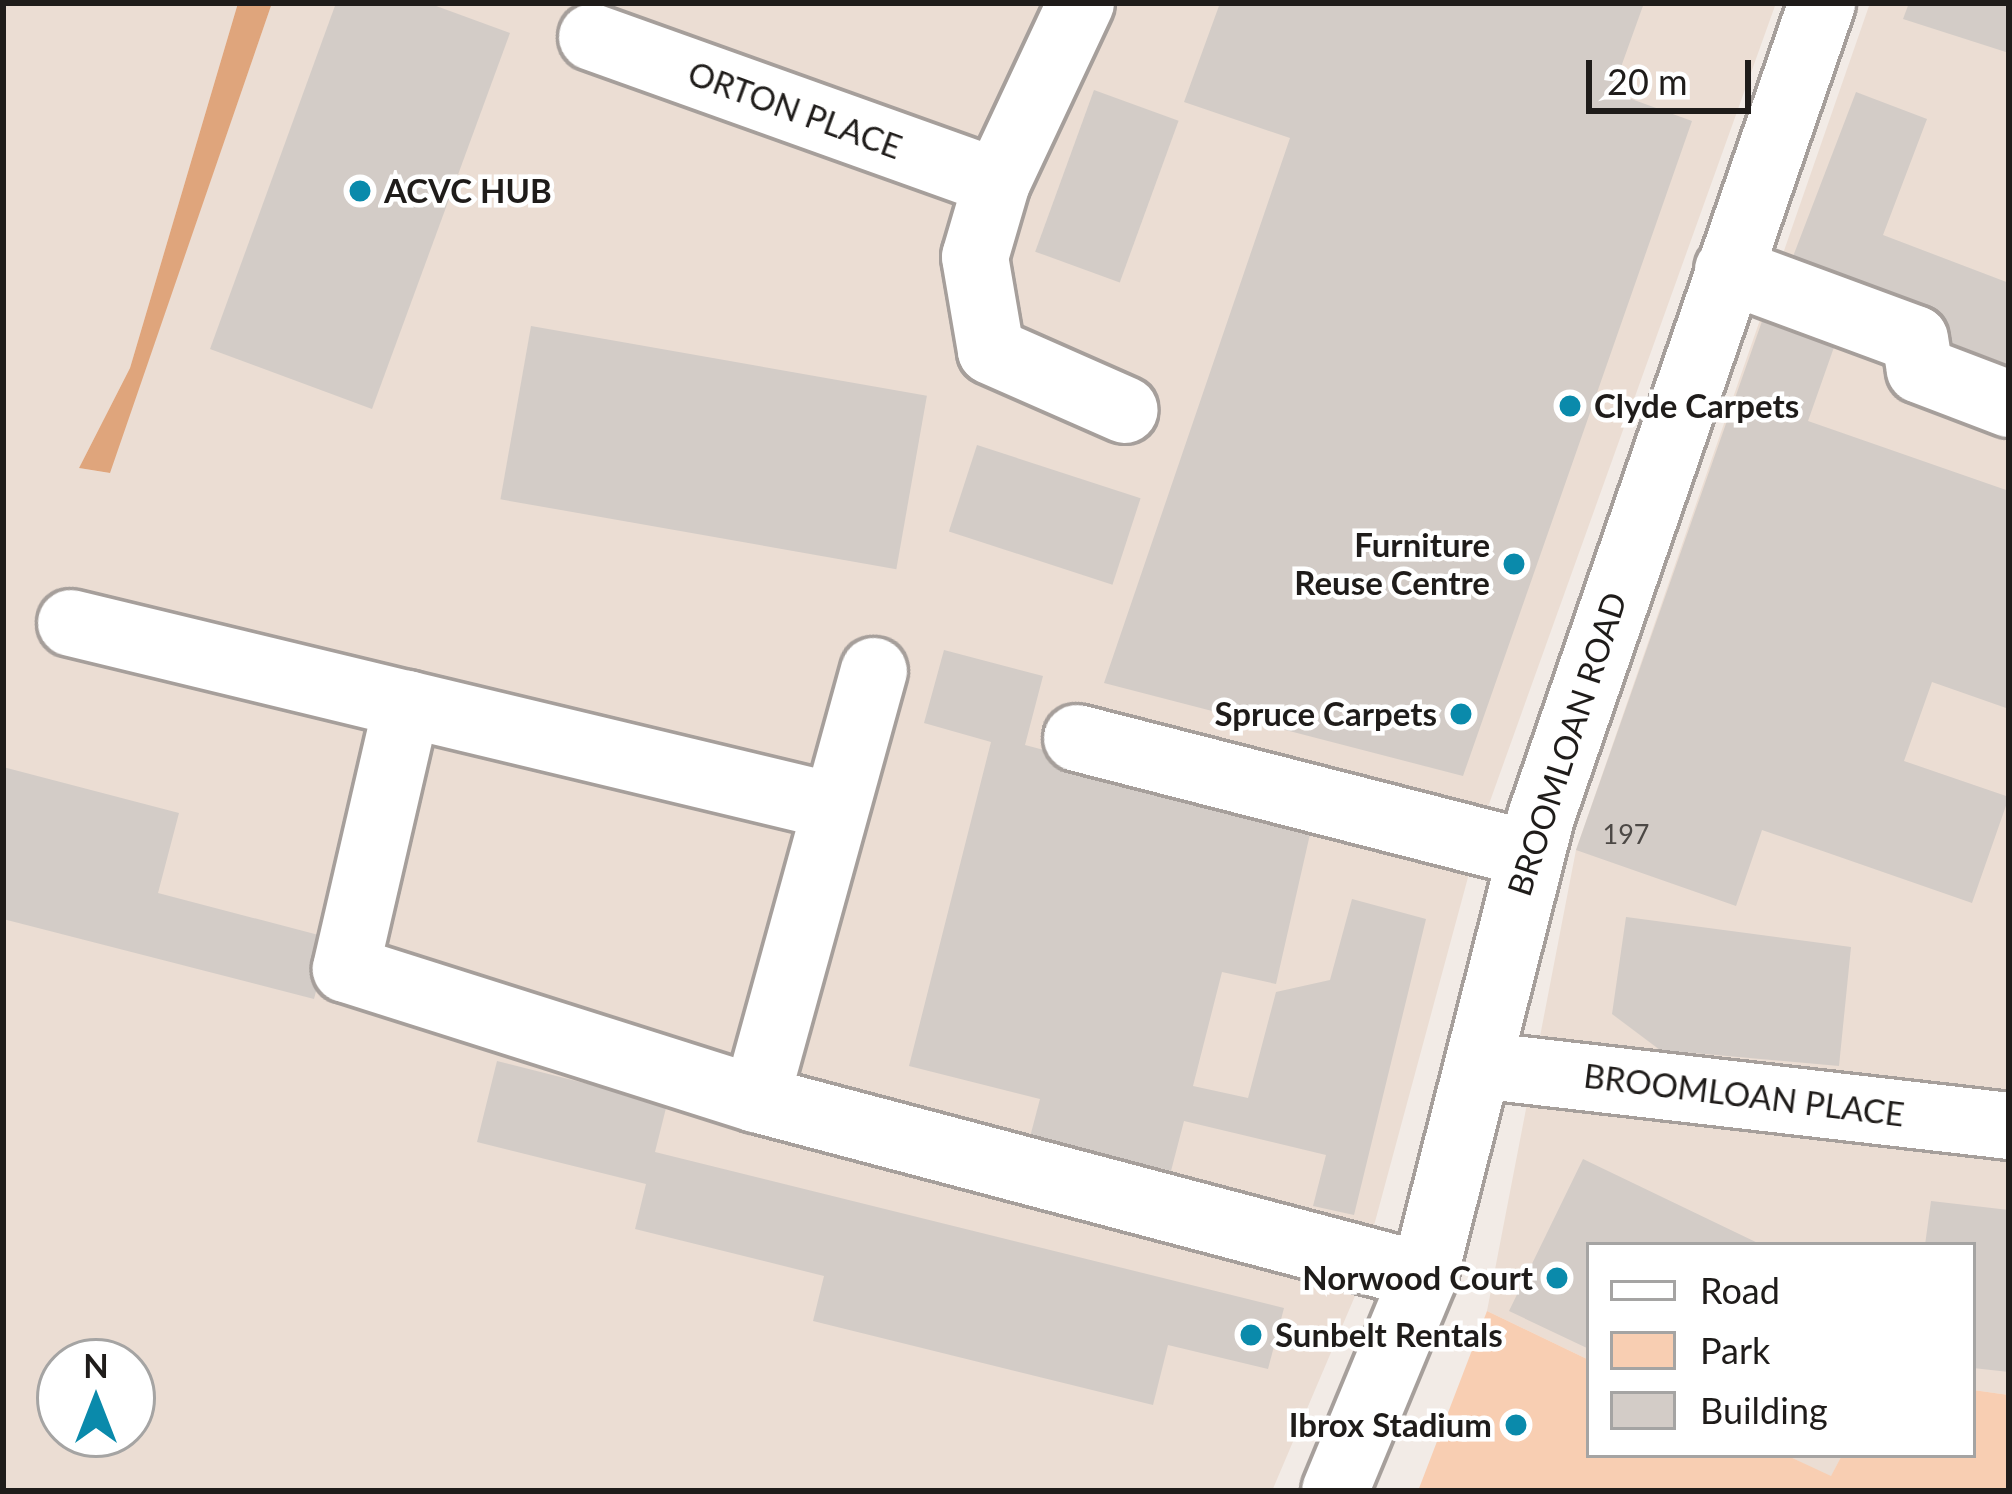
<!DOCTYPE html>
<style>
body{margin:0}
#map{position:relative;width:2012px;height:1494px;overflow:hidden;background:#f2ebe6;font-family:Lato,sans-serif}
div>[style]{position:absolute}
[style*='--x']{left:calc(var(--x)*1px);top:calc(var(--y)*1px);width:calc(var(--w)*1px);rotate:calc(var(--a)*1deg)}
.built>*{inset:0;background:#ebddd3}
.green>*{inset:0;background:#f8ceb2}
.forest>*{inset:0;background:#dfa57c}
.building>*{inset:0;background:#d3ccc7;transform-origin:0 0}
.roads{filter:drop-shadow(3px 0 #a69f9b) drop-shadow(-3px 0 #a69f9b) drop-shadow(0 3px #a69f9b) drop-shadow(0 -3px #a69f9b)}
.minor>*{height:66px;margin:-33px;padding:0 33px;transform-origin:33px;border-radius:33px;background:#fff}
.dots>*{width:33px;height:33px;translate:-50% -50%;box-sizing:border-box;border:6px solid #fff;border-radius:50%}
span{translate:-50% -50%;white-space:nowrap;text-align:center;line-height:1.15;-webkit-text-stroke:9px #fff;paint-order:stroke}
.number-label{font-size:27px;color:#4c4845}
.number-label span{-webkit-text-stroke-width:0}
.street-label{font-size:33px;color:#1f1c1a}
.poi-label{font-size:33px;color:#1f1c1a;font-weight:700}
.left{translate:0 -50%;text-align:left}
.right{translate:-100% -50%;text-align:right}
.frame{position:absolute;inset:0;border:6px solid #1f1c1a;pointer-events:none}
.legend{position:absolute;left:1586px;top:1242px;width:390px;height:216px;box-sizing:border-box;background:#fff;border:3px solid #a5a4a3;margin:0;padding:15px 21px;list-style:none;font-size:36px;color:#1f1c1a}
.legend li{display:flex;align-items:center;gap:24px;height:60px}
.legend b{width:60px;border:3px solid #a5a4a3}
.north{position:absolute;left:36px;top:1338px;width:120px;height:120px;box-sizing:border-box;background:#fff;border:3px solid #a5a4a3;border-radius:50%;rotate:0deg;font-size:33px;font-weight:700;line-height:48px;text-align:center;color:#1f1c1a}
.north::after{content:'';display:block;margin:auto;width:42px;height:54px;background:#0a8aab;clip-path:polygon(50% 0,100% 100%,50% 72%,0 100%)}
.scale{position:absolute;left:1586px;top:60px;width:165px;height:54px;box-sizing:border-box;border:6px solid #1f1c1a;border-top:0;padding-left:15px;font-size:36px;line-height:42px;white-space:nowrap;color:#1f1c1a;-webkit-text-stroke:9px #fff;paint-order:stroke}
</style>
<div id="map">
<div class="built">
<div style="clip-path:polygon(evenodd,3px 3px,238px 3px,130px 368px,79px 468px,109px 473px,272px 3px,1776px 3px,1484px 818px,1355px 1296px,1272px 1491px,3px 1491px,3px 3px,60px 1362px,132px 1362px,132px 1434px,60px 1434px,60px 1362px)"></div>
<div style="clip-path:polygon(1870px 3px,2009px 3px,2009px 1395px,1973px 1390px,1973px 1245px,1589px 1245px,1589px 1360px,1487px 1311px,1576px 850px)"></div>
<div style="clip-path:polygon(1786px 1455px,1842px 1455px,1831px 1477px)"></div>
</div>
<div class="green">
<div style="clip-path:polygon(1487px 1311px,1589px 1360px,1589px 1455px,1786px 1455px,1831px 1476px,1842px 1455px,1973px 1455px,1973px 1390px,2009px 1395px,2009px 1491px,1418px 1491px)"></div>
</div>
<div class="forest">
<div style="clip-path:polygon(238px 3px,272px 3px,110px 473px,79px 468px,130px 368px)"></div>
</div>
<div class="building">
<div style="clip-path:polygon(336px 3px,428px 3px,510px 33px,372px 409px,210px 349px)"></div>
<div style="clip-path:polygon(1220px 3px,1644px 3px,1612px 92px,1692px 121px,1463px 776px,1104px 683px,1290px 138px,1184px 102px)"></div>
<div style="clip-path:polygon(1909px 3px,2009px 3px,2009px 53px,1903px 19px)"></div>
<div style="left:1094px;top:90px;width:90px;height:172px;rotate:20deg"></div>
<div style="clip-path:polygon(1856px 92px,1927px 119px,1883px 235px,2009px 283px,2009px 365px,1784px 280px)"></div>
<div style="clip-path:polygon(1767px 307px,1839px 333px,1808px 421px,2009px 491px,2009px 709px,1932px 682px,1904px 761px,2009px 797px,1972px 903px,1762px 830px,1736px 906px,1576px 850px)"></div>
<div style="left:531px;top:326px;width:402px;height:176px;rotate:10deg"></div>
<div style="left:977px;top:445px;width:172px;height:91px;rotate:18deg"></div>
<div style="clip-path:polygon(944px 650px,1043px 676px,1025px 745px,1313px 821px,1276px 984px,1222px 972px,1193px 1086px,1248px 1098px,1276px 992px,1330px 980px,1352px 899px,1426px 919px,1354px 1215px,1313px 1206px,1326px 1155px,1184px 1121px,1171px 1171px,1030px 1137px,1040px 1099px,909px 1066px,991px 742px,924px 723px)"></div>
<div style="clip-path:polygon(3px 767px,179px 813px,158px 893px,330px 938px,314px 999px,3px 919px)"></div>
<div style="clip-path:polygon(1626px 917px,1851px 947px,1839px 1066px,1660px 1050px,1612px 1014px)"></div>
<div style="clip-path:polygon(497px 1061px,667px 1104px,655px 1152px,1284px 1308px,1268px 1369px,1168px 1345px,1153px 1405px,813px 1321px,824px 1276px,635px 1229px,646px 1184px,477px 1142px)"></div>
<div style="clip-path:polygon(1583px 1159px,1762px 1245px,1589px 1245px,1589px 1349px,1509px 1311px)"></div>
<div style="clip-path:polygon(1931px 1201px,2009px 1210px,2009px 1372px,1973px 1368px,1973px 1245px,1925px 1245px)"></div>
</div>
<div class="roads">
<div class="minor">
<div style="--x:1081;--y:3;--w:198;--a:115.1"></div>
<div style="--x:997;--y:182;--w:78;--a:106.3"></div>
<div style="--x:975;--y:257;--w:95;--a:80.3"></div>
<div style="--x:991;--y:351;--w:146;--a:23.8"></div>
<div style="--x:592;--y:37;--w:430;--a:19.7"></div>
<div style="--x:1728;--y:270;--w:199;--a:20.3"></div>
<div style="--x:1915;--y:339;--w:31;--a:81"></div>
<div style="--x:1920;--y:370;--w:95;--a:20.9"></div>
<div style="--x:71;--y:623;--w:346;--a:13.6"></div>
<div style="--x:407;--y:704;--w:272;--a:103"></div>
<div style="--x:346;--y:969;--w:430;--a:17.6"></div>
<div style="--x:756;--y:1099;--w:691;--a:14.84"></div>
<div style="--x:407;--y:704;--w:440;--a:13.5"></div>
<div style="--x:1077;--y:738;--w:468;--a:14.4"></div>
<div style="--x:1478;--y:1065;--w:534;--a:6.55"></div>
<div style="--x:756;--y:1099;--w:444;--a:-74.6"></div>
<div style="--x:1335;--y:1491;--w:233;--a:-67.5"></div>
<div style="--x:1424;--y:1276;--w:474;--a:-75.7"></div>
<div style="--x:1541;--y:817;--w:861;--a:-70.95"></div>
</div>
</div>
<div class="dots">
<div style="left:360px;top:191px;background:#0a8aab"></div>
<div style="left:1570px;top:406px;background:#0a8aab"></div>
<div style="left:1514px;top:564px;background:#0a8aab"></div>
<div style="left:1461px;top:714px;background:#0a8aab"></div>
<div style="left:1557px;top:1278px;background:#0a8aab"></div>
<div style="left:1251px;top:1335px;background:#0a8aab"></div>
<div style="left:1516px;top:1425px;background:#0a8aab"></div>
</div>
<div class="number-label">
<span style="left:1626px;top:834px">197</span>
</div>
<div class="street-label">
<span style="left:795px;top:110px;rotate:20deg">ORTON PLACE</span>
<span style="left:1567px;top:744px;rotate:-72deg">BROOMLOAN ROAD</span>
<span style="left:1744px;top:1095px;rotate:7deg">BROOMLOAN PLACE</span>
</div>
<div class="poi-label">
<span class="left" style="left:384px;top:191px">ACVC HUB</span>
<span class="left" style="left:1594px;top:406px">Clyde Carpets</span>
<span class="right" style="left:1490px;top:564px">Furniture<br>Reuse Centre</span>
<span class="right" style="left:1437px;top:714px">Spruce Carpets</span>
<span class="right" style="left:1533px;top:1278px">Norwood Court</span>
<span class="left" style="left:1275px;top:1335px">Sunbelt Rentals</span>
<span class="right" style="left:1492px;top:1425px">Ibrox Stadium</span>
</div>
<div class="frame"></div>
<ul class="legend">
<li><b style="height:15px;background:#fff"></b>Road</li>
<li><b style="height:33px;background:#f8ceb2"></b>Park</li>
<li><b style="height:33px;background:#d3ccc7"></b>Building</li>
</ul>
<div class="north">N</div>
<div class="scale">20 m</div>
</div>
